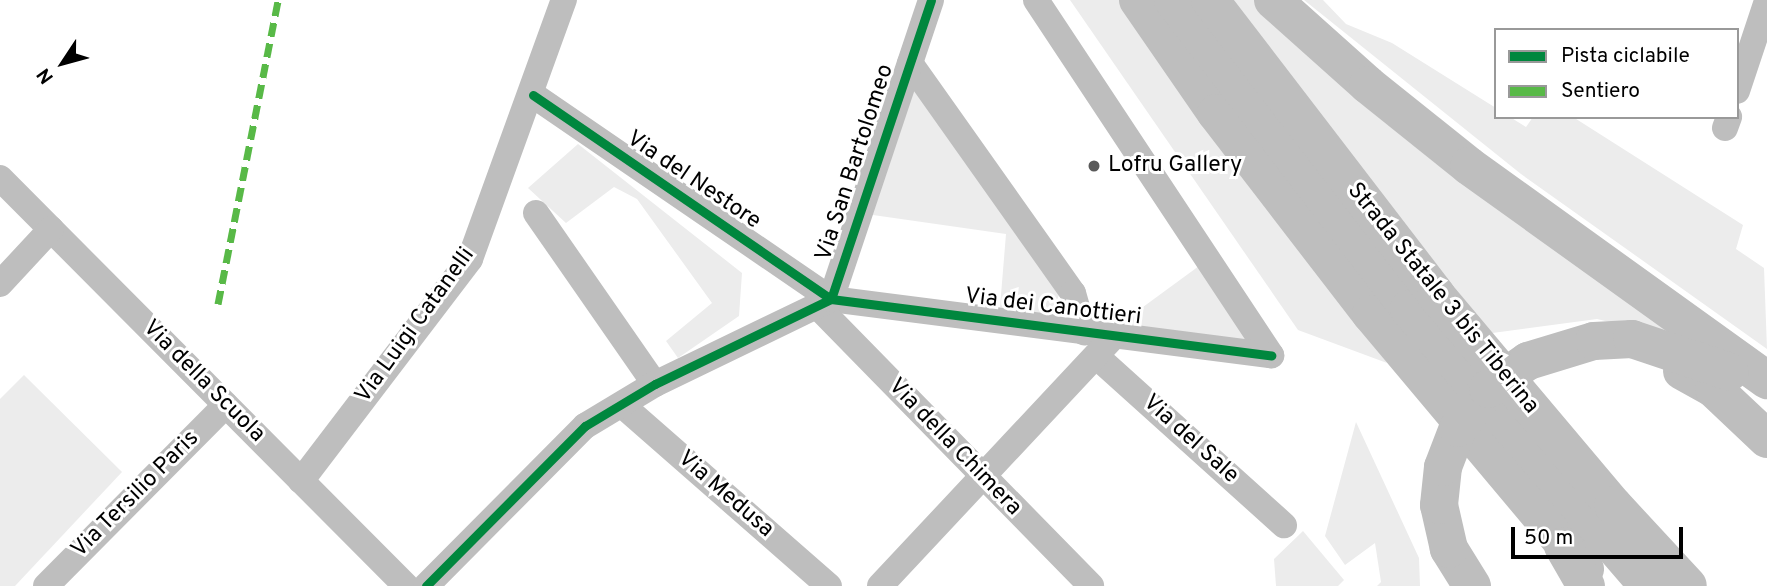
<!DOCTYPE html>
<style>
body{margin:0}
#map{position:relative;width:1767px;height:586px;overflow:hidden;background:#fff;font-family:Overpass,sans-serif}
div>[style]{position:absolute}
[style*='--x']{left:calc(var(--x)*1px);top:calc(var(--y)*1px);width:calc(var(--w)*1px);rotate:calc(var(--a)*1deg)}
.green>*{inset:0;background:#ececec}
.minor>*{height:26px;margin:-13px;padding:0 13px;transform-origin:13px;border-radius:13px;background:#bebebe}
.trunk>*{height:38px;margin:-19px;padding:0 19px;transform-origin:19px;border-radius:19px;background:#bebebe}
.motorway>*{height:38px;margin:-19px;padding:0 19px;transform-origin:19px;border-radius:19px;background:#bebebe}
.quiet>*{height:7px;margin-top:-3.5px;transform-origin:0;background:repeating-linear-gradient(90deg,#58b947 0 14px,transparent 0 21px)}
.cycleway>*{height:9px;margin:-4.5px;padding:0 4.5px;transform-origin:4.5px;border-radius:4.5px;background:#00873e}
.dots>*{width:19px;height:19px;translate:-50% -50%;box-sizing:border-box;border:4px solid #fff;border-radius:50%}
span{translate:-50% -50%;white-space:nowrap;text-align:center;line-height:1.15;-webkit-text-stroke:6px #fff;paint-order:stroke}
.street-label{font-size:23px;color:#000}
.poi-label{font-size:23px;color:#000}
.left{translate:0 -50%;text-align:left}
.legend{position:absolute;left:1494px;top:28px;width:245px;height:91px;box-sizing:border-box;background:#fff;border:2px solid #999;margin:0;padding:9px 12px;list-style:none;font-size:21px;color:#000}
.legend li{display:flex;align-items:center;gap:14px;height:35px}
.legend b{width:35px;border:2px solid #999}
.north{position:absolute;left:28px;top:28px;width:70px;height:70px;-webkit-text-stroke:5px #fff;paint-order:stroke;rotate:234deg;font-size:19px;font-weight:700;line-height:28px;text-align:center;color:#000}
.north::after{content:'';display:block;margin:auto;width:24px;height:32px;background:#000;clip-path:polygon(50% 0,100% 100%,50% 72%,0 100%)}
.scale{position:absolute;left:1511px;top:527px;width:172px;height:32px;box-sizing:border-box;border:4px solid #000;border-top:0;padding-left:9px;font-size:21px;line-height:24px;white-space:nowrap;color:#000;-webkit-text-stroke:5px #fff;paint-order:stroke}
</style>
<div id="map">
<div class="green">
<div style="clip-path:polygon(1070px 0,1121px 0,1387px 363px,1298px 330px)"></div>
<div style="clip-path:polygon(1228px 0,1257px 0,1684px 340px,1597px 319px,1485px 334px)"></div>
<div style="clip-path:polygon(1304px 0,1323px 0,1346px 24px,1392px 43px,1496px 108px,1496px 117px,1510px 117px,1526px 127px,1533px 117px,1573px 117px,1743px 225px,1736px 249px,1764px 268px,1767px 349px,1521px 174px)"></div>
<div style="clip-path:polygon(912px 86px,1060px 292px,1052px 315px,1000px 307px,1006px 234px,866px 214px)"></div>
<div style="clip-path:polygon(578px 144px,742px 273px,739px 316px,678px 358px,666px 341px,712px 303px,637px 199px,614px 187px,566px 223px,528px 188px)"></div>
<div style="clip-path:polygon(1199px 266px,1252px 346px,1113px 329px)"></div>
<div style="clip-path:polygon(24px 375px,122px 472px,15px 586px,0 586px,0 399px)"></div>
<div style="clip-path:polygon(1356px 422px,1419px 558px,1420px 586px,1377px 586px,1381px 582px,1375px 543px,1345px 565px,1325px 536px)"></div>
<div style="clip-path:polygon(1303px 531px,1344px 580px,1338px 586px,1276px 586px,1274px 559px)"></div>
</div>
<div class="minor">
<div style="--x:1036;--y:0;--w:426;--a:56.5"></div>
<div style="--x:910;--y:63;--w:282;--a:54.7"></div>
<div style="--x:1073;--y:293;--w:41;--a:74.2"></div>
<div style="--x:1737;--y:91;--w:95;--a:-71.6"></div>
<div style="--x:533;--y:95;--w:361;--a:34.4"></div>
<div style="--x:831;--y:299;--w:444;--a:7.3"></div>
<div style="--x:1725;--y:128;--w:12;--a:-70"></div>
<div style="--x:0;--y:178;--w:576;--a:45.14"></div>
<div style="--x:536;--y:213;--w:208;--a:55.2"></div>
<div style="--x:0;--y:284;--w:75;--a:-47.2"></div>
<div style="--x:819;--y:308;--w:389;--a:45.6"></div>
<div style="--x:1096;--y:356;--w:253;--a:42"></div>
<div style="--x:622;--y:405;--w:275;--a:41.2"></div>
<div style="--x:301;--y:481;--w:279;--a:-52.7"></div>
<div style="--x:470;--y:259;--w:276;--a:-70.1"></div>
<div style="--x:46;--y:586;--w:255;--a:-45.2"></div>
<div style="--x:426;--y:586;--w:226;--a:-45.2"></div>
<div style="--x:585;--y:426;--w:82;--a:-31"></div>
<div style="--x:655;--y:384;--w:195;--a:-25.8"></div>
<div style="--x:831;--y:299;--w:315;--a:-71.5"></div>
<div style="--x:880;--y:586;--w:342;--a:-46.9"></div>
</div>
<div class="trunk">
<div style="--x:1138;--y:0;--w:137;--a:55.4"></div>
<div style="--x:1216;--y:113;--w:254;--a:52.4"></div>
<div style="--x:1371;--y:314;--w:333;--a:50"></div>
<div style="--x:1173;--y:0;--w:389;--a:52.6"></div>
<div style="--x:1409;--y:309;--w:366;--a:49.2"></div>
<div style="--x:1210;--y:0;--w:372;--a:52.5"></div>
<div style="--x:1436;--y:295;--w:275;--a:49.9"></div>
<div style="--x:1613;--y:505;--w:110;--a:47.2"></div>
</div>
<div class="motorway">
<div style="--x:1273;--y:0;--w:127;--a:41.8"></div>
<div style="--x:1368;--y:85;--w:129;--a:38.7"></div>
<div style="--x:1469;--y:166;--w:367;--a:35.7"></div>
<div style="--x:1682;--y:371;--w:37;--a:29"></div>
<div style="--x:1714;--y:389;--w:73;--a:43.3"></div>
<div style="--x:1563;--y:546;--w:46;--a:60.1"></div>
<div style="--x:1472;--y:586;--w:44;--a:-121.9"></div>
<div style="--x:1449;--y:549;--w:45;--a:-102.8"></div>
<div style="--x:1439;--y:505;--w:38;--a:-84"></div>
<div style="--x:1443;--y:467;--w:42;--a:-69"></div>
<div style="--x:1458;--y:428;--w:49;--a:-52.4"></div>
<div style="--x:1488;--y:389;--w:49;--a:-35"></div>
<div style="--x:1528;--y:361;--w:69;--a:-16.9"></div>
<div style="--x:1594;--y:341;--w:38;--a:-3"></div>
<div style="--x:1632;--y:339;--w:103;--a:18.6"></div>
</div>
<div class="quiet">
<div style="--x:218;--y:304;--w:310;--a:-78.8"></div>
</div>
<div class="cycleway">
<div style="--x:533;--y:95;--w:361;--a:34.4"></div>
<div style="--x:831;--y:299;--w:444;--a:7.3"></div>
<div style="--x:426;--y:586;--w:226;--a:-45.2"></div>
<div style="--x:585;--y:426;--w:82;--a:-31"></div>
<div style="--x:655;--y:384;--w:195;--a:-25.8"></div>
<div style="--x:831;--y:299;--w:315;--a:-71.5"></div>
</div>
<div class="dots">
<div style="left:1094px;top:166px;background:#595959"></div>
</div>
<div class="street-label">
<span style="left:856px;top:163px;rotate:-72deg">Via San Bartolomeo</span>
<span style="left:693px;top:181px;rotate:34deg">Via del Nestore</span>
<span style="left:1442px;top:299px;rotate:51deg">Strada Statale 3 bis Tiberina</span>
<span style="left:1053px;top:308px;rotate:7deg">Via dei Canottieri</span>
<span style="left:416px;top:326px;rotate:-54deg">Via Luigi Catanelli</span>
<span style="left:203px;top:382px;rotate:45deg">Via della Scuola</span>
<span style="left:1190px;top:440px;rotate:42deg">Via del Sale</span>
<span style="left:954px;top:448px;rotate:46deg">Via della Chimera</span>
<span style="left:136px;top:495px;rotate:-45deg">Via Tersilio Paris</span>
<span style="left:725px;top:495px;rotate:41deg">Via Medusa</span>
</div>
<div class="poi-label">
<span class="left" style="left:1108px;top:166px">Lofru Gallery</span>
</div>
<ul class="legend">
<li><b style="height:9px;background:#00873e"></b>Pista ciclabile</li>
<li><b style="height:9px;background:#58b947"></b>Sentiero</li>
</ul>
<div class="north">N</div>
<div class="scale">50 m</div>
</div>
